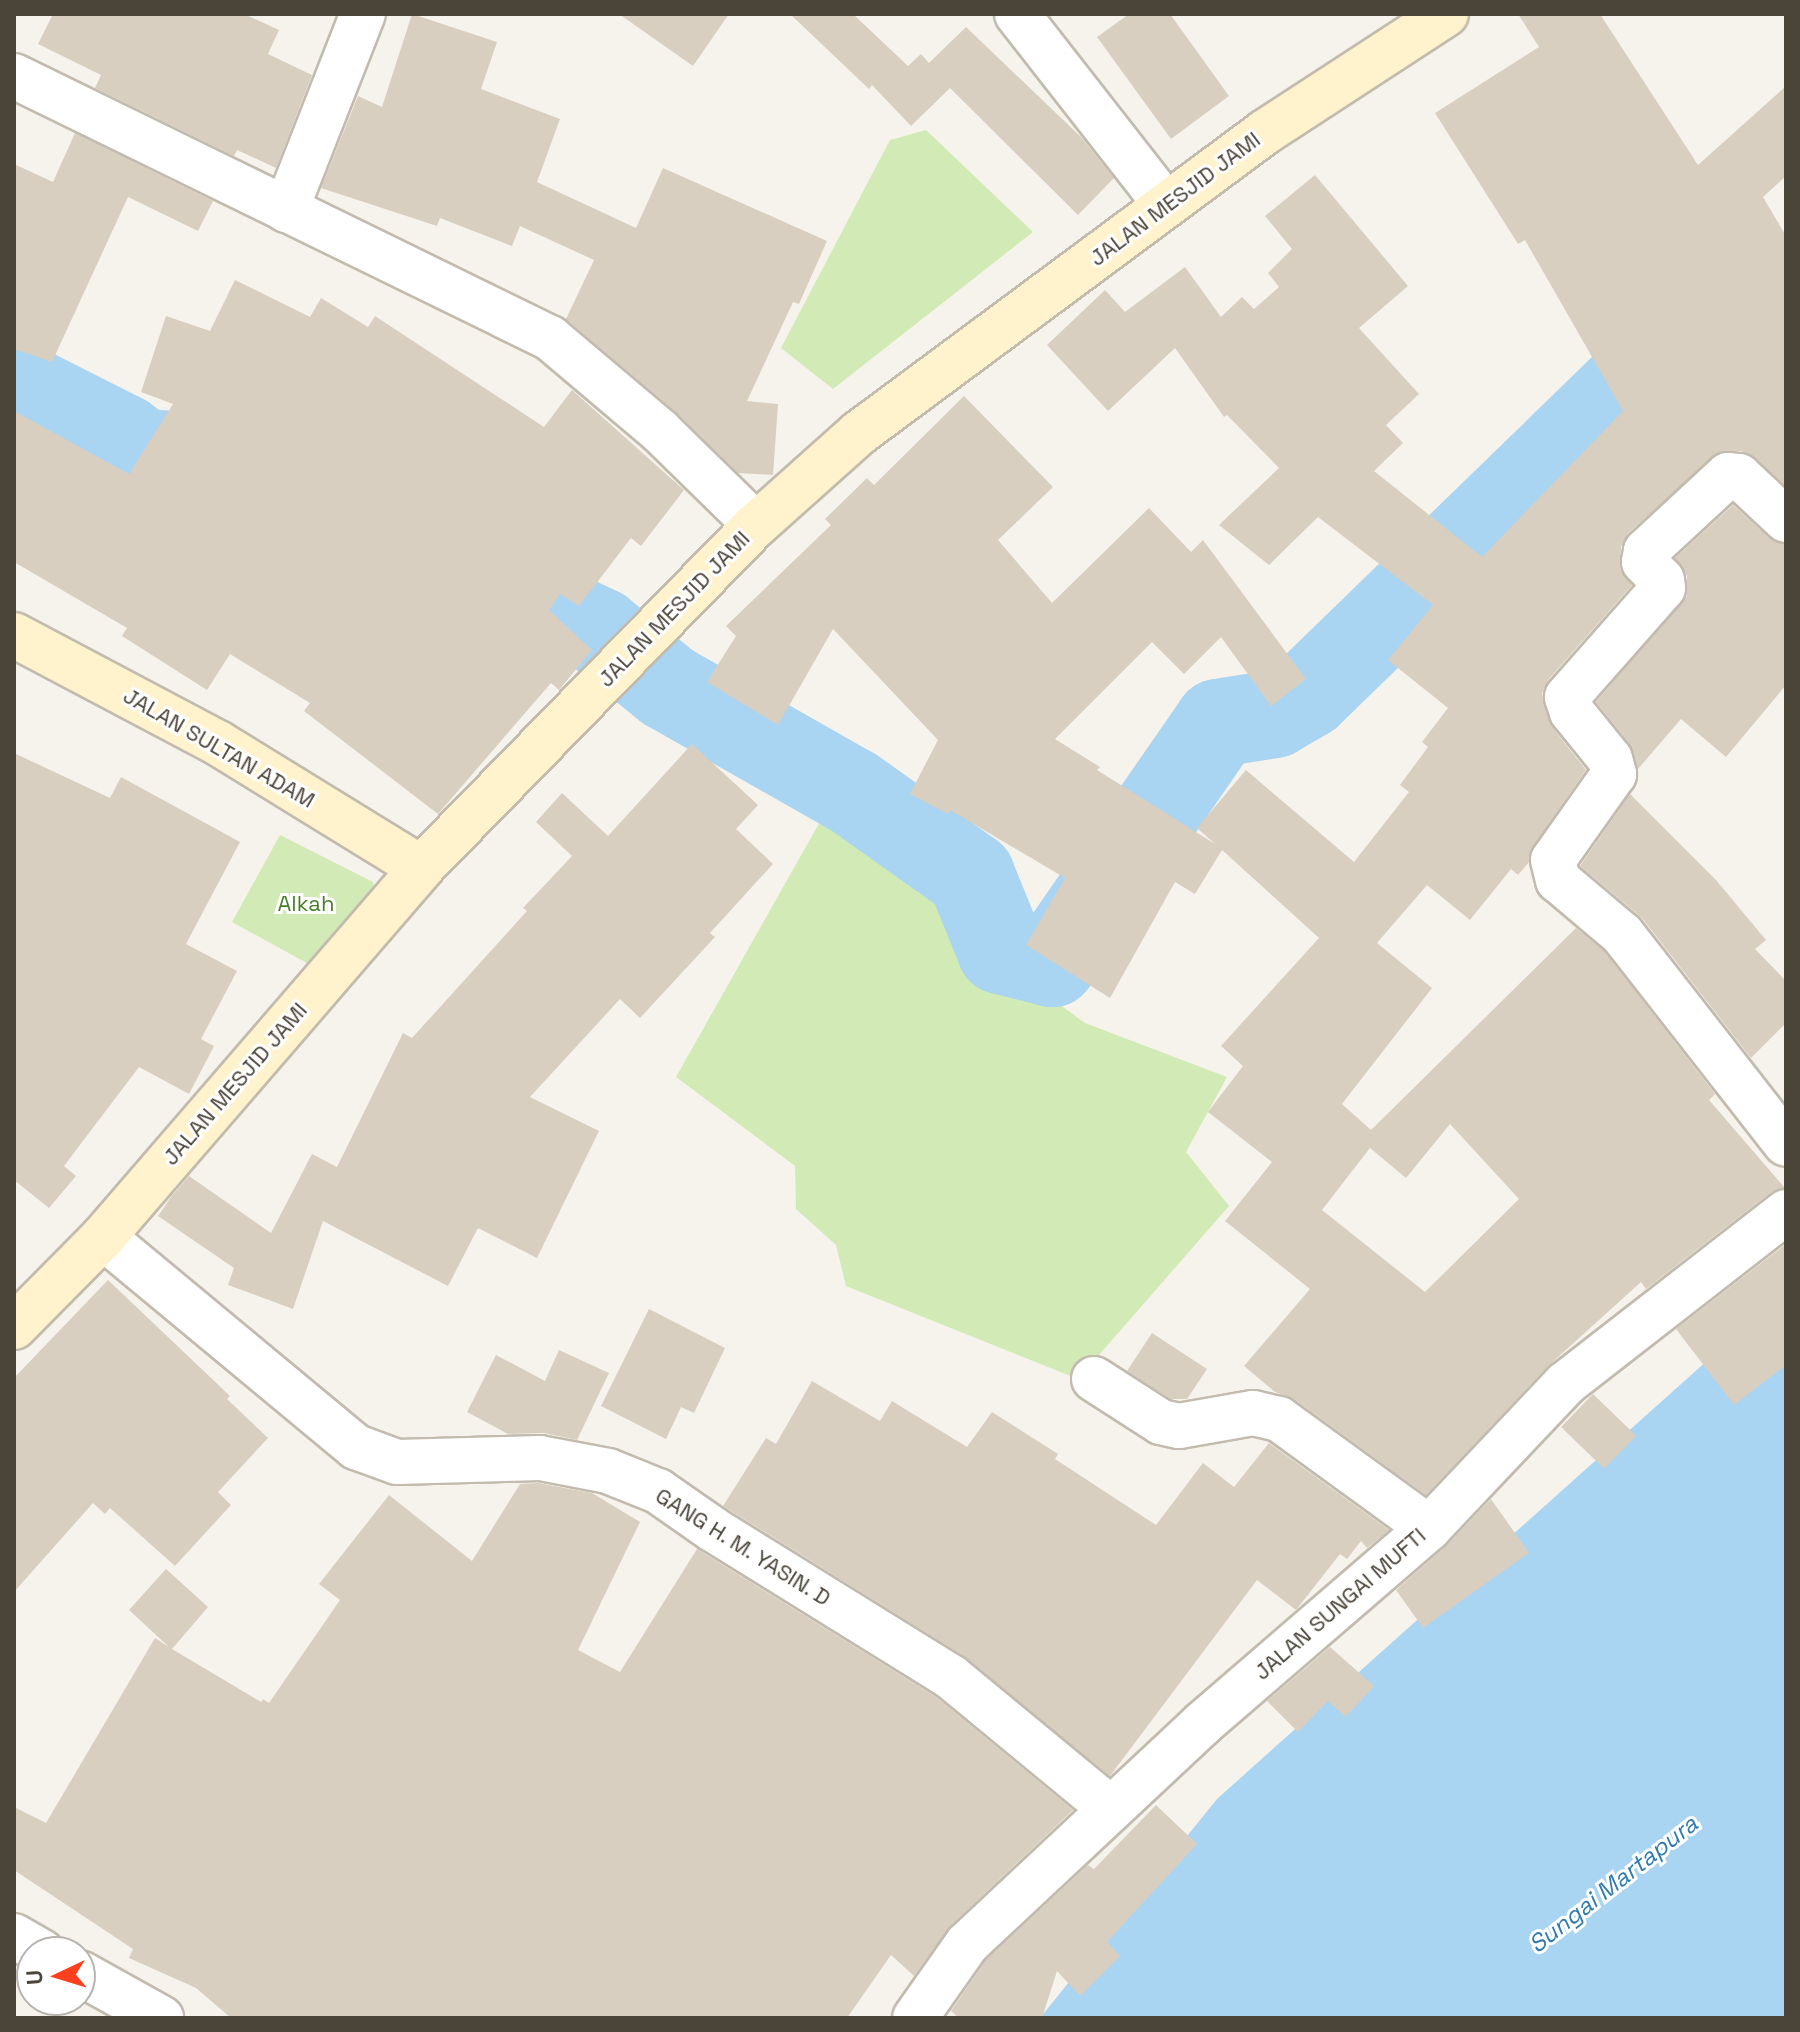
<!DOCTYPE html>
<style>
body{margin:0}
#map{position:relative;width:1800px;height:2032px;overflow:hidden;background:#f6f3ec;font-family:"Space Grotesk",sans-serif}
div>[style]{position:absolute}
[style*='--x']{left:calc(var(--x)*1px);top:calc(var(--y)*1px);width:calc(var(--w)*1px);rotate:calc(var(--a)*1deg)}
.green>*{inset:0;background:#d2eab5}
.water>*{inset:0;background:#a9d4f2}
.river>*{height:88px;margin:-44px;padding:0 44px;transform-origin:44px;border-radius:44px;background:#a9d4f2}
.building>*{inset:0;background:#d8cfc1;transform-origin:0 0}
.roads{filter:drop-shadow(2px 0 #c2bbae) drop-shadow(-2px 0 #c2bbae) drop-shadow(0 2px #c2bbae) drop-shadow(0 -2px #c2bbae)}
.street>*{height:44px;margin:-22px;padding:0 22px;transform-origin:22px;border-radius:22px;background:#fff}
.secondary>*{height:44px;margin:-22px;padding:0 22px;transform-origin:22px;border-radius:22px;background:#fff3cd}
span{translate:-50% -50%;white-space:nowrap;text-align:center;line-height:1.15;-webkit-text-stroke:6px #fff;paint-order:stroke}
.street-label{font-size:22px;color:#4b4439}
.park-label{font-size:22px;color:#4a7f2a}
.water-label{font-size:24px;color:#2e7ab2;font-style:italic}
.frame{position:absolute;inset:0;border:16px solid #4b4439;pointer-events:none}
.north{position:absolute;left:16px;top:1936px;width:80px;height:80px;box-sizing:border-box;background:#fff;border:2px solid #b7b4b0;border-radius:50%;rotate:266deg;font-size:22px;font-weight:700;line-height:32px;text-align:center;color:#4b4439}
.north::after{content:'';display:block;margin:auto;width:28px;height:36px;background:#fc3f1d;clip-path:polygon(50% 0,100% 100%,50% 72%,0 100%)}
</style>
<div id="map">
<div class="green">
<div style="clip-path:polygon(926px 130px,1033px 232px,833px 389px,781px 348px,890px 140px)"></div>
<div style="clip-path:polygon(821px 820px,983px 904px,998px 959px,1085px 1023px,1227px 1077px,1186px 1152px,1229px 1206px,1078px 1379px,846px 1286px,836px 1245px,796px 1209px,795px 1166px,676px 1077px)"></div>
<div style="clip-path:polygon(280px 835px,373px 882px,377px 900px,323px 972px,232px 922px)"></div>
</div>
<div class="water">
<div style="clip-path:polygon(1786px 1303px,1786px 2018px,1040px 2018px,1217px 1799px,1737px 1334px)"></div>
</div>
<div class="river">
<div style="--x:14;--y:383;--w:122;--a:26.8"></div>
<div style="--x:123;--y:438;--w:25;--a:37"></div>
<div style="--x:143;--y:453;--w:120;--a:3.8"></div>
<div style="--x:444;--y:551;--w:16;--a:47"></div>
<div style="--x:455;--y:563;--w:161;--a:25.4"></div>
<div style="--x:600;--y:632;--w:87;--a:39"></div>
<div style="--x:668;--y:687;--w:213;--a:29.6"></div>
<div style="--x:853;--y:792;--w:145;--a:35.4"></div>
<div style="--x:971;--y:876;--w:80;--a:67.9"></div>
<div style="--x:1001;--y:950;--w:53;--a:14.3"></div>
<div style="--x:1052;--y:963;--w:292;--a:-55.3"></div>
<div style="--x:1218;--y:723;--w:57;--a:-9.1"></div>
<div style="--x:1274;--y:714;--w:39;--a:-30"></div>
<div style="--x:1308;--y:694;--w:563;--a:-44.14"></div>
<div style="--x:1712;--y:302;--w:41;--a:-31"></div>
<div style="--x:1747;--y:281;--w:26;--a:2"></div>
<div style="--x:1773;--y:282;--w:14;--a:21"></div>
</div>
<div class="building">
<div style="clip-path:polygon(53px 14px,244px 14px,279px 30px,268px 54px,312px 75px,276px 168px,237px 150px,234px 156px,95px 88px,101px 75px,38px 44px)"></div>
<div style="clip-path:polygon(412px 14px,497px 42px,481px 89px,560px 119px,537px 182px,636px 228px,663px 168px,827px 241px,799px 304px,793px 302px,747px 401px,778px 404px,773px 475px,738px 473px,676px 412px,566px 319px,594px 260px,520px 226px,512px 246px,440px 218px,437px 226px,321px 188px,358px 96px,382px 107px)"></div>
<div style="clip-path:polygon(619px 14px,729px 14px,693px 66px)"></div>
<div style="clip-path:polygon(790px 14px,853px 14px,908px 66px,921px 54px,929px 63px,966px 27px,1081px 137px,1114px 178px,1078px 215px,950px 88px,911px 126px,872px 85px,869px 89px)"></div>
<div style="clip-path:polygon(1129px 14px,1170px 14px,1229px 96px,1171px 139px,1097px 37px)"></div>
<div style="clip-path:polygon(evenodd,1518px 14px,1600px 14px,1698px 165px,1786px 86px,1786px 176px,1763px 197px,1786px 236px,1786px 486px,1755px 457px,1741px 451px,1721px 451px,1628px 533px,1621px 547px,1620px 569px,1632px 585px,1548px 680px,1542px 693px,1552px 727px,1586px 770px,1533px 846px,1529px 862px,1518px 875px,1511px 869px,1470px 920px,1427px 885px,1377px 943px,1432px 988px,1342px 1104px,1371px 1130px,1576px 928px,1604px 951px,1715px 1094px,1709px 1100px,1785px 1188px,1771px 1192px,1646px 1289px,1641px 1282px,1547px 1367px,1426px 1495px,1294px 1399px,1275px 1392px,1244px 1366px,1310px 1289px,1225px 1221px,1272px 1162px,1208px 1112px,1243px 1066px,1221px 1046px,1319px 938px,1222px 850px,1195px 894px,1175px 882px,1110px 998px,1026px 945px,1065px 878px,950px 810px,948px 814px,910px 794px,938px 740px,833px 629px,778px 725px,707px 682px,736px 636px,726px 626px,831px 525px,825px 519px,867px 478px,874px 485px,964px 396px,1053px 487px,998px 540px,1052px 603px,1149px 508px,1191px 552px,1203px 540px,1306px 679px,1271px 706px,1221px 637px,1184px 674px,1152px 642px,1055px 739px,1100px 767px,1097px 770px,1215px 844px,1197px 828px,1246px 770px,1354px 862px,1409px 792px,1400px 785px,1428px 747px,1422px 742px,1448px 708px,1388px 660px,1433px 605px,1318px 517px,1269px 565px,1219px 525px,1279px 468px,1227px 415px,1224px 417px,1175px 348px,1108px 411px,1047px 345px,1105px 290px,1125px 312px,1185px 267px,1221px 317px,1242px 297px,1254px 309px,1279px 287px,1268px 273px,1292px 249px,1265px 216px,1315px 175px,1408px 286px,1359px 328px,1419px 394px,1386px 425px,1403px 443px,1374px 471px,1482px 557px,1623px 411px,1525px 240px,1518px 244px,1435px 113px,1539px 47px,1518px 14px,1450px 1124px,1519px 1199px,1425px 1292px,1322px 1210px,1370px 1148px,1406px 1178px,1450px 1124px)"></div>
<div style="clip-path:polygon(75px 133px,213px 201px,198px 231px,128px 197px,52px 362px,14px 349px,14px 164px,53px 182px)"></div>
<div style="clip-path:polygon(235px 280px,310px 317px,321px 298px,368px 327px,375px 316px,544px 427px,572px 390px,684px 490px,641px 546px,631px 538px,579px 606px,560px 594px,549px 610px,592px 650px,559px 690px,551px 683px,438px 814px,304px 711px,310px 703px,230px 654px,207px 690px,122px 636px,127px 628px,14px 562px,14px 411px,129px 474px,173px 404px,141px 392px,166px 316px,210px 331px)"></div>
<div style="clip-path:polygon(1733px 505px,1769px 538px,1786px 544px,1786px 685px,1726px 757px,1681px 719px,1638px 769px,1630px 744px,1596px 702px,1687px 596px,1687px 576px,1675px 558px)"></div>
<div style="clip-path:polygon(692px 744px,758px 805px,736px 829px,773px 864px,710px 933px,715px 937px,640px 1018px,620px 999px,530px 1097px,599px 1131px,537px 1258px,478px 1228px,448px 1286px,323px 1221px,293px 1309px,228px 1285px,234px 1268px,158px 1216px,171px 1197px,189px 1176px,271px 1233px,312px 1154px,337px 1167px,403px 1033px,412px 1038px,527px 911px,523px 908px,572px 856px,536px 822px,562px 793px,608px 836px)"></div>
<div style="clip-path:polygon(14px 753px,110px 798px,121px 777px,240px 842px,186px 944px,237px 971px,201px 1039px,214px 1046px,189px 1094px,139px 1067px,64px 1166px,76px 1176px,49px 1208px,14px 1180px)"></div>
<div style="clip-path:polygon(1630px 794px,1716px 880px,1766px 940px,1755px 949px,1786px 981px,1786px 1023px,1751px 1058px,1642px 918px,1580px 866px)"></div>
<div style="clip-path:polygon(1786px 1244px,1786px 1365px,1734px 1405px,1676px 1329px)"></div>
<div style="clip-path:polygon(108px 1280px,230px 1396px,227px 1399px,268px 1438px,218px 1492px,231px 1505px,175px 1566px,110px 1508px,105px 1514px,93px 1503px,14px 1592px,14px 1378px)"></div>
<div style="clip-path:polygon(649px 1309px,725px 1348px,694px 1413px,681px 1407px,666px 1439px,601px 1406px)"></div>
<div style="clip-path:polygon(1152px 1333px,1207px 1369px,1187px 1399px,1171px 1399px,1127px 1371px)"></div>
<div style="clip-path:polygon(559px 1350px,609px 1373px,577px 1440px,544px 1433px,508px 1434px,467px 1412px,496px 1355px,545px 1381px)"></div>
<div style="clip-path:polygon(812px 1381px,880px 1421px,892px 1401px,967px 1447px,992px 1412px,1058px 1454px,1055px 1459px,1156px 1525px,1203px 1463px,1234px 1487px,1269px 1443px,1389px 1530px,1367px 1548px,1361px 1541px,1347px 1559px,1340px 1554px,1296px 1610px,1257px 1580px,1110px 1776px,964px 1656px,723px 1506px,766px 1438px,776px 1444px)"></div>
<div style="left:1593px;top:1394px;width:60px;height:46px;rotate:44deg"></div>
<div style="clip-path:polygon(538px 1483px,592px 1493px,640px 1522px,578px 1650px,620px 1672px,697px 1549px,936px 1697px,1073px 1810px,950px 1926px,914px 1976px,891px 1955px,847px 2018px,231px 2018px,196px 1988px,129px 1958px,133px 1949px,14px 1870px,14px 1807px,46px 1823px,155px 1638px,169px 1647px,129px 1610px,166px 1569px,208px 1607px,172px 1649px,261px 1702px,263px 1699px,269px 1703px,340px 1600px,319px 1584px,389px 1495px,472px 1561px,520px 1484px)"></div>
<div style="clip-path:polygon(1491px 1499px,1529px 1553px,1423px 1628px,1396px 1590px,1445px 1547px)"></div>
<div style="clip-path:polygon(1330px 1647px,1374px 1686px,1346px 1717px,1328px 1701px,1298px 1732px,1267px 1701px)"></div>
<div style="clip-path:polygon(1156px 1805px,1197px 1844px,1107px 1942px,1120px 1956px,1080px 1996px,1057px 1971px,1042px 2018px,959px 2018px,951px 2011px,986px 1960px,1088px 1865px,1094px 1869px)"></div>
</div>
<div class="roads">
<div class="street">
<div style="--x:1017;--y:14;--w:242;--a:52"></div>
<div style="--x:14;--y:76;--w:597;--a:26.05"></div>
<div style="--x:550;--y:338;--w:144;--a:40.2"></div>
<div style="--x:660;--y:431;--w:134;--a:44.4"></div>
<div style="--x:286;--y:210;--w:211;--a:-68.6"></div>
<div style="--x:1786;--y:520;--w:64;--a:-136.9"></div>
<div style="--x:1739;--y:476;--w:11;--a:-175"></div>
<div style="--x:1728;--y:475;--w:112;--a:137.2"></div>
<div style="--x:1646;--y:551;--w:11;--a:100"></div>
<div style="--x:1644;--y:562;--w:25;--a:45"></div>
<div style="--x:1662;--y:580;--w:8;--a:83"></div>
<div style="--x:1663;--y:588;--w:145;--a:131.4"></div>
<div style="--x:1567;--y:697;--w:16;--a:72"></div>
<div style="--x:1572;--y:712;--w:60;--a:51"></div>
<div style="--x:1610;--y:759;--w:16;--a:75"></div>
<div style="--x:1614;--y:774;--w:105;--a:125.3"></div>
<div style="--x:1553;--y:860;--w:21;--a:76"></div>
<div style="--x:1558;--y:880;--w:84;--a:40.2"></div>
<div style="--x:1622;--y:934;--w:266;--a:52"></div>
<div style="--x:103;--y:1237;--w:329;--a:39.7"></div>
<div style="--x:356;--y:1447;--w:44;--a:20.1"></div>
<div style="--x:397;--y:1462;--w:143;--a:-1.6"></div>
<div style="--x:540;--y:1458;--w:69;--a:10.8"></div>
<div style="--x:608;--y:1471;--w:54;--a:21.8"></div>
<div style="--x:658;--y:1491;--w:68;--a:34.9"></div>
<div style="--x:714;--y:1530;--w:279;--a:31.8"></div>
<div style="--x:951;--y:1677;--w:207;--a:39.5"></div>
<div style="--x:1094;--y:1379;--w:80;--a:32.7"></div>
<div style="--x:1161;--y:1422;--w:18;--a:13"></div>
<div style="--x:1179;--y:1426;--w:75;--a:-10"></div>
<div style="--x:1253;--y:1413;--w:27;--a:13"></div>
<div style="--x:1279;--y:1419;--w:185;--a:36"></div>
<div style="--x:14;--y:1936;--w:32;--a:30"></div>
<div style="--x:80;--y:1973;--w:93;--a:29.1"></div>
<div style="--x:915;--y:2018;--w:90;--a:-54.9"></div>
<div style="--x:967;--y:1944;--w:322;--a:-43.1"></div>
<div style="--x:1202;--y:1724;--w:300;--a:-40.8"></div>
<div style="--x:1429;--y:1528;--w:198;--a:-46.6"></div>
<div style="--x:1565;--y:1384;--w:280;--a:-37.9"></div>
</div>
<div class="secondary">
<div style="--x:14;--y:635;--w:231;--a:27.9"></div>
<div style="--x:218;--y:743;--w:238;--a:31.6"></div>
<div style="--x:14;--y:1327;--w:127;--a:-45.3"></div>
<div style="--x:103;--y:1237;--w:487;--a:-49.2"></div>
<div style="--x:421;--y:868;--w:479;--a:-45.7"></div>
<div style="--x:756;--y:525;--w:138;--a:-41.8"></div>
<div style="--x:859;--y:433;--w:505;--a:-36.55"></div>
<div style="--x:1265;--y:132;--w:216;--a:-33.1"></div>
</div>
</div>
<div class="street-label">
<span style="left:1175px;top:199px;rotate:-37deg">JALAN MESJID JAMI</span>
<span style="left:674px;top:609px;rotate:-46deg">JALAN MESJID JAMI</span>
<span style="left:219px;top:748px;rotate:30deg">JALAN SULTAN ADAM</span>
<span style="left:235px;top:1084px;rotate:-49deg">JALAN MESJID JAMI</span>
<span style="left:743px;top:1547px;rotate:32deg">GANG H. M. YASIN. D</span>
<span style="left:1340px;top:1604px;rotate:-41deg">JALAN SUNGAI MUFTI</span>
</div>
<div class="park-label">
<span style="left:306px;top:904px">Alkah</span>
</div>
<div class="water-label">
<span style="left:1613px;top:1884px;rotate:-38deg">Sungai Martapura</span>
</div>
<div class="frame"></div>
<div class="north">U</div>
</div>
